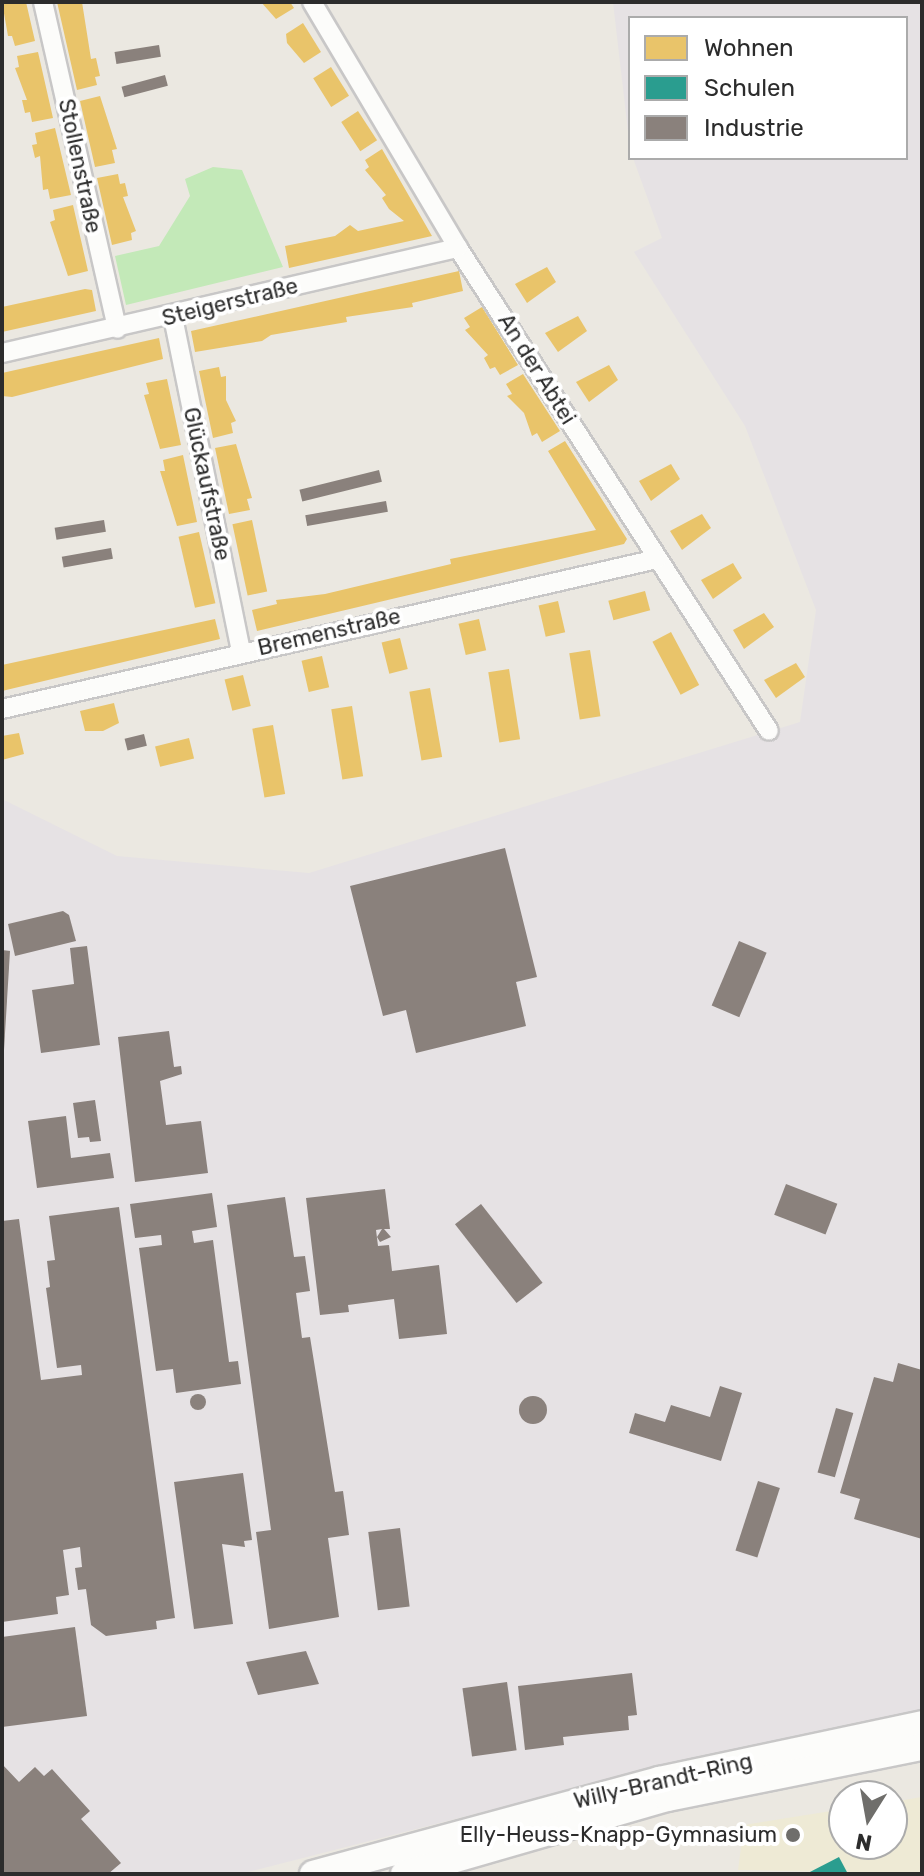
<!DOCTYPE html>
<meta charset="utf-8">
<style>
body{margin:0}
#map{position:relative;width:924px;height:1876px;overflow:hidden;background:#ebe8e1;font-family:Rubik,sans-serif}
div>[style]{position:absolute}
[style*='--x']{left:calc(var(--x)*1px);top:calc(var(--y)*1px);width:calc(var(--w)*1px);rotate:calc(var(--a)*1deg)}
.industrial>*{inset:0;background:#e6e2e4}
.education>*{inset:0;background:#eeead5}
.green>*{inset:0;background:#c3e9b8}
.homes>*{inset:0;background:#e9c46a;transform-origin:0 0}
.schools>*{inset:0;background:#2a9d8f}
.industry>*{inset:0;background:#8a817c;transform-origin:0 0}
.round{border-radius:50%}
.roads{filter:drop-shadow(2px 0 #c8c7c7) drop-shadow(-2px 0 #c8c7c7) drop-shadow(0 2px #c8c7c7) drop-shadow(0 -2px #c8c7c7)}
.street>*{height:18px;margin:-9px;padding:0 9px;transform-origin:9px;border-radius:9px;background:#fcfcfa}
.secondary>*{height:26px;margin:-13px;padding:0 13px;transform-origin:13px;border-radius:13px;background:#fcfcfa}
.dots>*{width:22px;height:22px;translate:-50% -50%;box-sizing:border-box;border:4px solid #fff;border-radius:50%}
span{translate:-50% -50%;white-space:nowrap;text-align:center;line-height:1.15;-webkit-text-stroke:8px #fff;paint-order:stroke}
.street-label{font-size:22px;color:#2c2c2c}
.poi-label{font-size:22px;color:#2c2c2c}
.right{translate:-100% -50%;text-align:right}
.frame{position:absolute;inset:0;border:4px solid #2c2c2c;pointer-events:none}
.legend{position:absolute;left:628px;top:16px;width:280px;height:144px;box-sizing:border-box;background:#fff;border:2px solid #ababab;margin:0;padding:10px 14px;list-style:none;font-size:24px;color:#2c2c2c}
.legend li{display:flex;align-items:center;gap:16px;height:40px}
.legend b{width:40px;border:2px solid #ababab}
.north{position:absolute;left:828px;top:1780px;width:80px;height:80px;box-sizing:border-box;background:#fff;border:2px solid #ababab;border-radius:50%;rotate:191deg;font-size:22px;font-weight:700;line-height:32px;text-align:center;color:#2c2c2c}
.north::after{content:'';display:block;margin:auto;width:28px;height:36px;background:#6f6e6b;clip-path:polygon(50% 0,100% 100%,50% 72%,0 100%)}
</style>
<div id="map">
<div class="industrial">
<div style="clip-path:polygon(613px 2px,922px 2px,922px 1718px,624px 1776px,240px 1874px,2px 1874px,2px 799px,117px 856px,309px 873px,800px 722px,816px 610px,745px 426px,634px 252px,662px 238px,633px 158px,906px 158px,906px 18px,630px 18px,630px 149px)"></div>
</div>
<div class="education">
<div style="clip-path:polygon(922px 1797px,922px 1874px,738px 1870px,744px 1825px,844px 1809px,844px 1844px,892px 1844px,892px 1802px)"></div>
</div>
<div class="green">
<div style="clip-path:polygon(213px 167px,242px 170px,283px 267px,126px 305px,115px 256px,159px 246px,190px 196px,185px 179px)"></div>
</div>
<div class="homes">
<div style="clip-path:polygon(2px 2px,26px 2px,35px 41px,15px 46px,12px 36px,8px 36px)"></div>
<div style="clip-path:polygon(57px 2px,82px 2px,91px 59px,96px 58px,100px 76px,95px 77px,97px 85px,77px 90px)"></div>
<div style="clip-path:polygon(261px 2px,290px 2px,294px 8px,276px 19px)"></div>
<div style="clip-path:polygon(303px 23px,321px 52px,304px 63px,287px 43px,286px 34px)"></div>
<div style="clip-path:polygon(38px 52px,53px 118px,32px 122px,30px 112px,25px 113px,22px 100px,27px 100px,15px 68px,19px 67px,17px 56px)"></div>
<div style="left:331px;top:67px;width:34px;height:21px;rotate:58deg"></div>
<div style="clip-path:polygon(100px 96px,117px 149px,112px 150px,115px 163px,95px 167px,80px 101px)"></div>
<div style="left:358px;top:111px;width:35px;height:20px;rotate:57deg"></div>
<div style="clip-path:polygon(55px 128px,71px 195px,50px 199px,48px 189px,43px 190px,40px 156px,35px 158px,32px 145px,37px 144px,35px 133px)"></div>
<div style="clip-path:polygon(382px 149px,432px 236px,289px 268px,285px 246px,335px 236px,350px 225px,358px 231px,404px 221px,389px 209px,382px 198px,386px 195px,365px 170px,369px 167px,365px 160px)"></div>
<div style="clip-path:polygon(118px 174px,120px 184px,125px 183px,128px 196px,123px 197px,136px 231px,131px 233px,132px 240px,112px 245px,97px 178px)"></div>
<div style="clip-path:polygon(73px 205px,88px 271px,68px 276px,50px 222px,55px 220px,53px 210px)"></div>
<div style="clip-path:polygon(547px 267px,556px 282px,527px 303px,515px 284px)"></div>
<div style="clip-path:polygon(459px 271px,463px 291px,412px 303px,413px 307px,346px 317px,347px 322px,271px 335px,262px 341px,195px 352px,191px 331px)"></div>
<div style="clip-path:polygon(85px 289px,92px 290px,96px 311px,2px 332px,2px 307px)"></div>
<div style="clip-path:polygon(482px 307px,518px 365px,500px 375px,495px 367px,490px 369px,484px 358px,488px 355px,465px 330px,470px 327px,464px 318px)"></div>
<div style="clip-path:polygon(578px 316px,587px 331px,558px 352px,545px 333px)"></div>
<div style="clip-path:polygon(159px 338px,163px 359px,12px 397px,2px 396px,2px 373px)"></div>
<div style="clip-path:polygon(609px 365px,618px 380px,589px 402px,576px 382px)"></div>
<div style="clip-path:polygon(219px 367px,221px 377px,226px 376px,226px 400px,236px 421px,231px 423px,233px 433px,213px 438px,199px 371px)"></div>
<div style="clip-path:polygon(523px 374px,560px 431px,542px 442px,537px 433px,532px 436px,524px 413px,507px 396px,512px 394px,506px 384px)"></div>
<div style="clip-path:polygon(167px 379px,181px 445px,160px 449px,144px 395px,149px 394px,146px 383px)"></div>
<div style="clip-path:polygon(565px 441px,627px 539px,624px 544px,257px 631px,252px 610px,277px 604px,276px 600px,325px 594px,451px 564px,450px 559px,596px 530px,548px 451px)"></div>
<div style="clip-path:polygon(236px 444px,252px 498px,247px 499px,250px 510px,229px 514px,215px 448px)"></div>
<div style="clip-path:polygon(183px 455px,197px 522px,177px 526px,160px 471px,165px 471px,163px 460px)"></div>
<div style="clip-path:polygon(671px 464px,680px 479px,651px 501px,639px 481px)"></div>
<div style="clip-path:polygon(702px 514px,711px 528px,682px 550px,670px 531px)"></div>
<div style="left:252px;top:520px;width:73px;height:20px;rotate:78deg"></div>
<div style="left:199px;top:532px;width:73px;height:21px;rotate:77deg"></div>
<div style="clip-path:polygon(733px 563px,742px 578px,713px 599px,701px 580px)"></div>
<div style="left:645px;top:591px;width:20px;height:38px;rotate:75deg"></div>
<div style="left:558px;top:601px;width:32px;height:20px;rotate:77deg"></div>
<div style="clip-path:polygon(764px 613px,774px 627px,744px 649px,733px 630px)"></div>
<div style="clip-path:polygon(215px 619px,220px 639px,2px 691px,2px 665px)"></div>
<div style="left:479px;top:619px;width:32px;height:21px;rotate:77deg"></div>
<div style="left:671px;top:632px;width:60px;height:21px;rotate:62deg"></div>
<div style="left:400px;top:638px;width:32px;height:19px;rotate:76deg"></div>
<div style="left:590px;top:650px;width:67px;height:21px;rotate:81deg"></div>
<div style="left:322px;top:656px;width:32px;height:21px;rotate:77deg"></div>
<div style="clip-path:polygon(796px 663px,805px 677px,776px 698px,764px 680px)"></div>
<div style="left:509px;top:669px;width:71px;height:21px;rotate:81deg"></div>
<div style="left:243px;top:675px;width:32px;height:19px;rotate:76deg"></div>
<div style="left:430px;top:688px;width:70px;height:21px;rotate:80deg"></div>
<div style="clip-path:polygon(114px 703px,119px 723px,103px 731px,85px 731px,80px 711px)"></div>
<div style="left:352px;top:706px;width:71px;height:21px;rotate:81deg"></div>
<div style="left:273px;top:725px;width:70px;height:21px;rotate:80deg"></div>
<div style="clip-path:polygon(19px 733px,24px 754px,2px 760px,2px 736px)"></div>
<div style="left:189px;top:738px;width:21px;height:35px;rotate:76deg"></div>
</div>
<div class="schools">
<div style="clip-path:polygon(839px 1857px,848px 1874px,806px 1874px)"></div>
</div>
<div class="industry">
<div style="left:159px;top:45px;width:12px;height:45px;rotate:81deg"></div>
<div style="left:165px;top:75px;width:11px;height:45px;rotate:75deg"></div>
<div style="left:379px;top:470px;width:12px;height:82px;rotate:76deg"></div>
<div style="left:386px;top:501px;width:11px;height:82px;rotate:80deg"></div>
<div style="left:104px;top:520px;width:12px;height:50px;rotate:81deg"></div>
<div style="left:111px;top:548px;width:11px;height:50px;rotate:80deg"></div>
<div style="left:144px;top:734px;width:12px;height:20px;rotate:76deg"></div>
<div style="clip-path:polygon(505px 848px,537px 977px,516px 982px,526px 1026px,416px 1053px,406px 1010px,383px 1016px,350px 886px)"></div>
<div style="clip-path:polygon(63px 911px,69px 915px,76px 941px,15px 956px,8px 924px)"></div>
<div style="left:739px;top:941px;width:30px;height:70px;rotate:23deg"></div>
<div style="clip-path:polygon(87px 946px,100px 1045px,41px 1053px,32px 990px,74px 984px,70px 948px)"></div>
<div style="clip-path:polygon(2px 950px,10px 951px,4px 1050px,2px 1050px)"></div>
<div style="clip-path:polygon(169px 1031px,174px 1067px,181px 1066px,182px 1074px,160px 1081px,166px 1125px,201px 1121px,208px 1173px,135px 1182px,118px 1037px)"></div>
<div style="clip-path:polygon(95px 1100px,101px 1141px,90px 1142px,89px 1137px,78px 1138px,73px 1103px)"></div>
<div style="clip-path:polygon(66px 1116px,71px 1158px,110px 1153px,114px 1178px,37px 1188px,28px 1121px)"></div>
<div style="left:786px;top:1184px;width:55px;height:33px;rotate:21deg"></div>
<div style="clip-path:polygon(385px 1189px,390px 1229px,384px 1229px,391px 1237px,380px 1242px,377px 1237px,382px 1229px,376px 1230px,378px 1246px,389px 1245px,392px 1271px,439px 1265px,447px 1334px,399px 1339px,394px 1299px,348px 1305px,349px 1312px,320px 1315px,306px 1198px)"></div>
<div style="clip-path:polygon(212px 1193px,217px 1227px,192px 1231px,194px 1243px,213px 1240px,229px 1362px,238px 1361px,241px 1384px,176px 1393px,173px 1369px,156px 1371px,139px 1248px,162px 1245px,161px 1235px,135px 1238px,130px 1204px)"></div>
<div style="clip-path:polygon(285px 1197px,294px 1257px,305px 1256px,310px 1291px,296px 1293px,302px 1338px,310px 1337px,335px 1492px,343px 1491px,349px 1535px,328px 1538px,339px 1617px,269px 1629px,256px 1532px,271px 1530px,227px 1205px)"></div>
<div style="left:481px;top:1204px;width:100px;height:33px;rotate:52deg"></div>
<div style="clip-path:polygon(119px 1207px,175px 1618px,156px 1621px,157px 1629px,106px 1636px,91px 1625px,86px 1589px,78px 1590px,75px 1568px,82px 1567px,80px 1547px,63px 1550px,69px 1595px,56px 1597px,58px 1614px,2px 1622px,2px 1221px,19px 1219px,41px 1380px,82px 1375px,81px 1365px,57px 1368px,46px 1288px,50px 1287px,47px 1261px,55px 1260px,49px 1216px)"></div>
<div style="clip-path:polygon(898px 1363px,922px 1370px,922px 1539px,854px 1519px,860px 1499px,840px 1493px,874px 1377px,893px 1382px)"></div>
<div style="clip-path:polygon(720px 1386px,742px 1393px,721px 1461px,629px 1433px,635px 1413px,665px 1422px,671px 1405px,710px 1417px)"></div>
<div class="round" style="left:190px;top:1394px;width:16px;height:16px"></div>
<div class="round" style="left:519px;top:1396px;width:28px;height:28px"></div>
<div style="left:836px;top:1408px;width:18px;height:67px;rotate:16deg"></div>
<div style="clip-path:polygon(243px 1473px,252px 1540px,244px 1541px,245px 1547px,222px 1544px,233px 1624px,194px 1629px,174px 1482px)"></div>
<div style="left:758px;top:1481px;width:23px;height:73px;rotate:18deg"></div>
<div style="left:400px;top:1528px;width:79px;height:32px;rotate:83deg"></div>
<div style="clip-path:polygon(75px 1627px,87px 1716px,2px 1727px,2px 1637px)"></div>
<div style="clip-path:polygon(306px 1651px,319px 1684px,258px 1695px,246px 1662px)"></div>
<div style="clip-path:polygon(632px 1673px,637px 1715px,628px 1716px,629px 1730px,563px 1737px,564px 1745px,525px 1750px,518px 1686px)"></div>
<div style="left:507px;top:1682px;width:69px;height:45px;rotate:82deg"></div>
<div style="clip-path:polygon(2px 1764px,19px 1782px,35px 1767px,44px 1776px,52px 1769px,90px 1811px,81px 1819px,121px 1863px,108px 1874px,2px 1874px)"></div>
</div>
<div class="roads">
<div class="street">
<div style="--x:43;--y:2;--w:335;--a:77.2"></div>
<div style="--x:312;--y:2;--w:286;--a:59.3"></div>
<div style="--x:458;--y:248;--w:574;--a:57.22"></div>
<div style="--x:173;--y:317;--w:341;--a:78.5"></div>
<div style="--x:2;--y:353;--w:468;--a:-13"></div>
<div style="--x:2;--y:709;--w:672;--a:-12.9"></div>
</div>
<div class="secondary">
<div style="--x:313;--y:1874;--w:359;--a:-15.2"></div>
<div style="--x:659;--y:1780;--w:269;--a:-12"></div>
<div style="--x:404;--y:1874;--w:275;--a:-16.1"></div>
<div style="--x:668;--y:1798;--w:259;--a:-11.4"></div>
</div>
</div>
<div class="dots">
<div style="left:793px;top:1835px;background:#6f6e6b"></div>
</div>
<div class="street-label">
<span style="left:80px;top:166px;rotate:78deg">Stollenstraße</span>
<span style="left:230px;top:302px;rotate:-14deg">Steigerstraße</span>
<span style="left:537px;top:369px;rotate:58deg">An der Abtei</span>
<span style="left:207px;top:484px;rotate:78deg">Glückaufstraße</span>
<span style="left:329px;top:632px;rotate:-13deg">Bremenstraße</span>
<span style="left:663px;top:1781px;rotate:-13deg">Willy-Brandt-Ring</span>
</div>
<div class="poi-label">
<span class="right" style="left:777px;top:1835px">Elly-Heuss-Knapp-Gymnasium</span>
</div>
<div class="frame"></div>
<ul class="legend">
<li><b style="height:22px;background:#e9c46a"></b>Wohnen</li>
<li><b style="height:22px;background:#2a9d8f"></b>Schulen</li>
<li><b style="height:22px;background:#8a817c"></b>Industrie</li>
</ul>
<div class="north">N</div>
</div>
